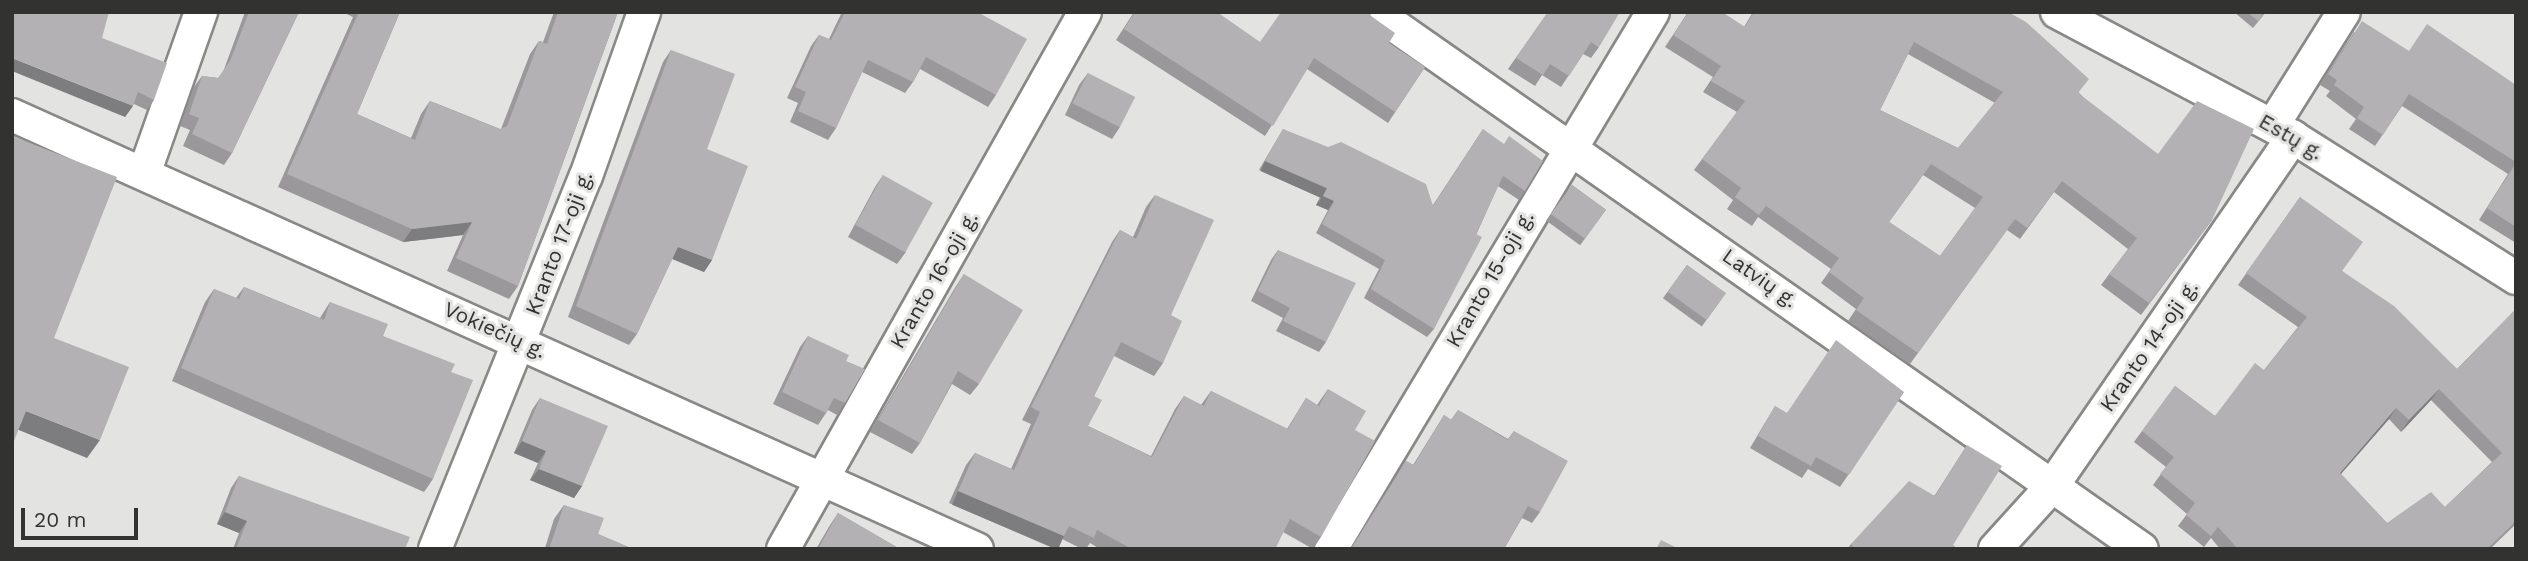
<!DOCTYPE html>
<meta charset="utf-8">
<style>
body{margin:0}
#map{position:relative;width:2528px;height:561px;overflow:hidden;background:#e3e4e1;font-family:"Work Sans",sans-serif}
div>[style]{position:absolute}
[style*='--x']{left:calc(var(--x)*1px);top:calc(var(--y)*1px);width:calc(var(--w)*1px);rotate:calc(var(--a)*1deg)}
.roads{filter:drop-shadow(2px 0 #888986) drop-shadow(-2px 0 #888986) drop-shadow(0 2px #888986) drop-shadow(0 -2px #888986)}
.minor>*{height:32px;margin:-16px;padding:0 16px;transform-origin:16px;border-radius:16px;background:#fff}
.wall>*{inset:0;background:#9a989b;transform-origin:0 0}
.shaded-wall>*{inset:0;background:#7d7c7e;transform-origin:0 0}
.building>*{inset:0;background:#b3b1b4;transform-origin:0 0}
span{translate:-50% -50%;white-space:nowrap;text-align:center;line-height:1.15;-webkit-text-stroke:6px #e3e4e1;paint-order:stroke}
.street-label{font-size:21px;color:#323231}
.frame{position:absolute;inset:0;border:14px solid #323231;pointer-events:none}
.scale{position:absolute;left:21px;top:508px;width:117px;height:32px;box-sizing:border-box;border:4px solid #323231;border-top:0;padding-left:9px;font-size:21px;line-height:24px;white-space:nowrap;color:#323231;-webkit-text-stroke:5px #e3e4e1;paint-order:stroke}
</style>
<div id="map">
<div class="roads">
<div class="minor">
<div style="--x:1375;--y:12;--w:936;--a:35"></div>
<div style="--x:2057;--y:12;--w:267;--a:27.9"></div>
<div style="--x:2293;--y:137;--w:264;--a:32.3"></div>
<div style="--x:12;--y:115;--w:1058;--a:24.22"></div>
<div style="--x:2273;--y:125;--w:133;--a:-57.9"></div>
<div style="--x:145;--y:171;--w:169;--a:-70.6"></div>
<div style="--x:435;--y:549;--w:402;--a:-68"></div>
<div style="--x:586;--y:176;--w:174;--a:-70.5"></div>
<div style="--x:783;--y:549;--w:616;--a:-60.65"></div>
<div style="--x:1331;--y:549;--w:626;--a:-59.05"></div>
<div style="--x:1995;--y:549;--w:86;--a:-47.8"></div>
<div style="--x:2053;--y:485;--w:423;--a:-55.4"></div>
</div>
</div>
<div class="wall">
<div style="clip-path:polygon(245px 12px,299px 12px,232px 153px,224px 165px,183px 146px,190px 130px,180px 126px,194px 87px,202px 76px,218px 78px,223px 72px)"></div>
<div style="clip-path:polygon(342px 12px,400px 12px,357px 114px,411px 138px,421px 114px,430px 101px,500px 129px,501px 129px,530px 54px,539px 41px,543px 42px,554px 12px,618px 12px,518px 286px,509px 299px,447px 271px,463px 235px,403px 242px,278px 187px,353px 17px)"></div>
<div style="clip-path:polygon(842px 12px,980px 12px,996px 95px,988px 107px,920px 69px,913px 82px,905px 93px,862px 72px,836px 128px,828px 140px,790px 122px,798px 103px,787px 98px,811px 46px,819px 35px,829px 39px)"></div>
<div style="clip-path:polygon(1134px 12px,1260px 42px,1371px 16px,1389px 43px,1425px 67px,1388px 123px,1307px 69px,1265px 136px,1116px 40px)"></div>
<div style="clip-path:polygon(1548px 12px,1599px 47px,1591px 58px,1583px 54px,1561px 87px,1542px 75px,1535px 86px,1508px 69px)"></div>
<div style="clip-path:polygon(evenodd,1688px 12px,1744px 27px,1753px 12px,2008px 12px,2079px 93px,2212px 220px,2141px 315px,2101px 285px,2128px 249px,2054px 192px,2020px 239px,2007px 230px,1910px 364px,1848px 321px,1856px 309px,1821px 283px,1831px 269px,1758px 217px,1752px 226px,1727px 209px,1733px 200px,1694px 170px,1737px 112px,1703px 92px,1713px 77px,1665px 47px,1688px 12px,1908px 54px,1995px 103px,1958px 148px,1880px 110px,1908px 54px,1688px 12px,1923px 175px,1975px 208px,1940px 256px,1889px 222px,1923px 175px)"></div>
<div style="clip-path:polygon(2234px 12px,2266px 12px,2253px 28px)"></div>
<div style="clip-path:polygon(2354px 32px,2409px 51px,2516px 85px,2516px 243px,2479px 220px,2508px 174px,2402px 106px,2375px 146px,2349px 129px,2356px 119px,2326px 96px,2330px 91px,2320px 85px)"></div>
<div style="clip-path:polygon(102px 38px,154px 100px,147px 110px,134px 104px,125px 117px)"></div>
<div style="clip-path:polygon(671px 50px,707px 149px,712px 260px,704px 272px,672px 259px,637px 334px,629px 345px,568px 317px,663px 62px)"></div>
<div style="clip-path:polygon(1088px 73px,1120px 127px,1112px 139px,1065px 115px,1079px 85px)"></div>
<div style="clip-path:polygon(1283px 129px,1433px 205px,1483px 129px,1525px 191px,1519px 200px,1498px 186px,1434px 329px,1427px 337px,1364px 298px,1379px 269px,1316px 233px,1328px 210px,1316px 205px,1320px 197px,1259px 170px)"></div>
<div style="clip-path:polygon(883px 175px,906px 252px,897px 264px,848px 237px,875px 187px)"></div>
<div style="left:1572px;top:185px;width:42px;height:44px;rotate:36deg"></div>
<div style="clip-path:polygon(1155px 195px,1171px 315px,1163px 363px,1154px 376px,1114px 356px,1094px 396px,1088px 426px,1151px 456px,1175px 409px,1184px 396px,1201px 405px,1211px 391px,1287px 429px,1306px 398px,1317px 405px,1328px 389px,1355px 430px,1321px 537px,1313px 549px,1283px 532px,1275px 549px,1100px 549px,1090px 543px,1086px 549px,1082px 549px,1062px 539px,1055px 549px,949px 503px,966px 465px,975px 453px,1011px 469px,1031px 424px,1022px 420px,1112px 242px,1120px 230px,1133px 237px,1146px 207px)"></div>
<div style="clip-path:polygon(evenodd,2300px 197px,2342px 271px,2457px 369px,2516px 309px,2516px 524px,2490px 549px,2220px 549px,2211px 538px,2204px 547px,2178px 526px,2187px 514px,2153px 485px,2166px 467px,2134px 442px,2175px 386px,2215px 416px,2264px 370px,2298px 327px,2238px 285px,2300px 197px,2431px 400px,2492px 462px,2445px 507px,2387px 523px,2341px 474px,2389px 419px,2401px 432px,2431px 400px)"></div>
<div style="clip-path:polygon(1278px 250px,1326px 342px,1319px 352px,1276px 331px,1283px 318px,1251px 301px,1271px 260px)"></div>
<div style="left:1687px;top:265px;width:48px;height:41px;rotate:36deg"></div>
<div style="clip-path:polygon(964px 274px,979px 384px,970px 395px,952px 384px,920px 443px,912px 454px,870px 432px,956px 286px)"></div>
<div style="clip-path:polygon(244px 287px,320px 318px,330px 302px,383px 336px,451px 372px,433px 479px,424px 492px,172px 381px,205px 302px,214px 289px,236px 298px)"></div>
<div style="clip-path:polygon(808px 336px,846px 361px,845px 403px,837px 415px,828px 410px,818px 425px,773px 404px,800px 347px)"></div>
<div style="clip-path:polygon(1904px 392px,1840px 487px,1808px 469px,1802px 478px,1750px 448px,1775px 406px,1786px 413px)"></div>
<div style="clip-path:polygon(540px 398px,582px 486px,574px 498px,530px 480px,538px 463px,514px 453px,532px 410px)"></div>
<div style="clip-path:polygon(1458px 410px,1508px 439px,1514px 431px,1540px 512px,1532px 523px,1522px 518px,1504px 549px,1350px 549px,1406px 461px,1413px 465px,1444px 415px,1451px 420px)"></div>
<div style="clip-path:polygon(1967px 445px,1953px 545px,1957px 549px,1847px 549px,1851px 544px,1935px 495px)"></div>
<div style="clip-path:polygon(239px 476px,405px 549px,233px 549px,239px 533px,217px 524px,231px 488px)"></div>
<div style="clip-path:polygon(564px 505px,598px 534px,633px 549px,540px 549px,545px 548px,554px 519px)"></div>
<div style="clip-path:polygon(838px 513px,900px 549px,816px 549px,830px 525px)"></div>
</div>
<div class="shaded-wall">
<div style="clip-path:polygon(12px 58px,133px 106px,125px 117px,12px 71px)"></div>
<div style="left:1265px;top:161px;width:68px;height:11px;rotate:24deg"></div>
<div style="clip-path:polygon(1323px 196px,1334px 201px,1328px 210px,1316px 205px)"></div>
<div style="clip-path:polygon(472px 222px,463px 235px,403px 242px,412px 229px)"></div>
<div style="clip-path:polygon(678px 247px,712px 260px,704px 272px,670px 258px)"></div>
<div style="clip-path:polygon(2439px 389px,2431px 400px,2401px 432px,2409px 420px)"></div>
<div style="clip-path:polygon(2396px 408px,2389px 419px,2332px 484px,2340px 473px)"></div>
<div style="clip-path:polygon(26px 411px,100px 440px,87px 458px,14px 428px)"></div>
<div style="clip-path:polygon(522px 441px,546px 451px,538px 463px,514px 453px)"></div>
<div style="clip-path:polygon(539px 469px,582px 486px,574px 498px,530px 480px)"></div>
<div style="left:958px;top:491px;width:115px;height:15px;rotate:23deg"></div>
<div style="clip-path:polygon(225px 512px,247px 521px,239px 533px,217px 524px)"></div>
<div style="left:2516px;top:521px;width:3px;height:40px;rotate:90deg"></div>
</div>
<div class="building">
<div style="clip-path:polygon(12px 12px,109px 12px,102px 38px,167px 63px,154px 100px,138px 92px,133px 106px,12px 58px)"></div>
<div style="clip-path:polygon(249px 12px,299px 12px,232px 153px,192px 134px,199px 118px,189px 114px,202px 76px,218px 78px,230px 61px)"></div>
<div style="clip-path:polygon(359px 12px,400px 12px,357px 114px,415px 140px,430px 101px,500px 129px,507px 126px,539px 41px,547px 44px,558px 12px,618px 12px,518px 286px,456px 258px,472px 222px,412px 229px,287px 174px)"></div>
<div style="clip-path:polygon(845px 12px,980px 12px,979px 13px,1027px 39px,996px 95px,926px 57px,913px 82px,868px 60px,836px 128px,798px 111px,806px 92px,795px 87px,819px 35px,831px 40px)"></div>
<div style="clip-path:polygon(1135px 12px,1217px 12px,1260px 42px,1281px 12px,1370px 12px,1371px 16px,1395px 33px,1389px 43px,1425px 67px,1395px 112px,1314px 58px,1273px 126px,1124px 29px)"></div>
<div style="clip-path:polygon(1548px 12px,1620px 12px,1599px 47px,1591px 42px,1569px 76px,1550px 64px,1543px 75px,1516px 58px)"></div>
<div style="clip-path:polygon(evenodd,1689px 12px,1722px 12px,1745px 27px,1754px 12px,2008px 12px,2026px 22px,2089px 79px,2078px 93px,2158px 154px,2197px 101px,2254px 129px,2212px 220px,2149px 303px,2109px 274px,2137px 238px,2062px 181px,2027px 228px,2015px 219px,1918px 353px,1856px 310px,1864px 298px,1829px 272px,1839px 258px,1766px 206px,1759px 215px,1735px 197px,1741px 188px,1702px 159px,1745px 101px,1711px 81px,1721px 66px,1673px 35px,1689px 12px,1914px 42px,2003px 92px,1958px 148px,1880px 110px,1914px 42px,1689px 12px,1931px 164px,1983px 197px,1940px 256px,1889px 222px,1931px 164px)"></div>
<div style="clip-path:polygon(2247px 12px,2265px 12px,2258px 21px)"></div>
<div style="clip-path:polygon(2362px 21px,2409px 51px,2427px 24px,2516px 85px,2516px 162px,2409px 94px,2383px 135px,2357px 118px,2364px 107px,2334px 85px,2337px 80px,2328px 74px)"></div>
<div style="clip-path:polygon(671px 50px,735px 74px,707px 149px,748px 166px,712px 260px,678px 247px,637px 334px,576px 306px)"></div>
<div style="left:1088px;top:73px;width:53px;height:34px;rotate:27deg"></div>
<div style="clip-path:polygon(1283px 129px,1328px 147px,1341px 142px,1426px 184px,1433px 206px,1483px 129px,1504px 144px,1509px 136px,1543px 161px,1525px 191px,1503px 176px,1476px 234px,1482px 237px,1434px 329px,1371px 289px,1385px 260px,1322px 224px,1334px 201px,1323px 196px,1327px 188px,1265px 161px)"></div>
<div style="clip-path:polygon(12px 136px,117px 177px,54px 338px,129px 367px,100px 440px,26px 411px,12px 446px)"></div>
<div style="clip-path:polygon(2516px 163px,2516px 227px,2487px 208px)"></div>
<div style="left:883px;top:175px;width:57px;height:57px;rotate:29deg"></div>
<div style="left:1572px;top:185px;width:42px;height:36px;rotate:36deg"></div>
<div style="clip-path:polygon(1155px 195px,1214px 220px,1171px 315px,1182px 321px,1163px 363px,1121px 342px,1094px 396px,1102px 400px,1088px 426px,1152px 457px,1184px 396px,1204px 406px,1211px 391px,1288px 429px,1306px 398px,1319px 406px,1328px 389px,1366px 411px,1355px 430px,1375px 441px,1321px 537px,1290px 519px,1275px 549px,1132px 549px,1097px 530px,1094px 538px,1069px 526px,1064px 536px,958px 491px,975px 453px,1014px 470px,1040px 412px,1031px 407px,1120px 230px,1136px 239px)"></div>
<div style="clip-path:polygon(evenodd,2300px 197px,2363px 242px,2342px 271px,2394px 306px,2457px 369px,2516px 309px,2516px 521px,2487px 549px,2238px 549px,2218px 527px,2211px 536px,2186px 515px,2195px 503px,2160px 474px,2174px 457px,2142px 431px,2175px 386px,2215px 416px,2255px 363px,2264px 370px,2307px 317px,2246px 273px,2300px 197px,2439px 389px,2502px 453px,2445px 507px,2431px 492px,2387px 523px,2340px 473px,2396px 408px,2409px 420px,2439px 389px)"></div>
<div style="clip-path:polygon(1278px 250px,1356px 283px,1326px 342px,1283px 321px,1290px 308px,1258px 291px)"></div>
<div style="left:1687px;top:265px;width:48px;height:33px;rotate:36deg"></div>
<div style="clip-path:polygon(964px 274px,1023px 310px,979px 384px,958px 371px,920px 443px,878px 420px)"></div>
<div style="clip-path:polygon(244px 287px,324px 320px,330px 302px,388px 324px,383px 336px,455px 364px,451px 372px,473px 380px,433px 479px,181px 368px,214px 289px,239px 299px)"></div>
<div style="clip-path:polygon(808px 336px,849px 355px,846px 361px,865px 369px,845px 403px,834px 398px,826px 413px,782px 392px)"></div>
<div style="clip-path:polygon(1836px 340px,1904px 392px,1849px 475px,1816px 457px,1811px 466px,1758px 436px,1775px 406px,1787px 413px)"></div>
<div style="clip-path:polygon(540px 398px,608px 426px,582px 486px,539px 469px,546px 451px,522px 441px)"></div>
<div style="clip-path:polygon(1458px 410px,1508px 440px,1514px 431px,1568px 461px,1540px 512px,1528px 506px,1504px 549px,1351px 549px,1406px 461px,1414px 465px,1444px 415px,1452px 420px)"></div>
<div style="clip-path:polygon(1967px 445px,2002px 466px,1953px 545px,1957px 549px,1855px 549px,1851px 544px,1909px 481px,1935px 496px)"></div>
<div style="clip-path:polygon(239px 476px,410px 537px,405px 549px,236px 549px,247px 521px,225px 512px)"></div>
<div style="clip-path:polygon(564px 505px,604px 518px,598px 534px,633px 549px,549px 549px)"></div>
<div style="clip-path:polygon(838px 513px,900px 549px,818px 549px)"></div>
<div style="clip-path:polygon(1661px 540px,1679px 549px,1656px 549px)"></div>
</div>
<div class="street-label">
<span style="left:2291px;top:137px;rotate:30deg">Estų g.</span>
<span style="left:559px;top:243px;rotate:-69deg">Kranto 17-oji g.</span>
<span style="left:1760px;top:278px;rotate:35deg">Latvių g.</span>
<span style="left:1490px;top:279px;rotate:-60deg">Kranto 15-oji g.</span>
<span style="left:934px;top:280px;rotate:-60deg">Kranto 16-oji g.</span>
<span style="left:495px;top:330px;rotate:24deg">Vokiečių g.</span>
<span style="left:2149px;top:346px;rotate:-55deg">Kranto 14-oji g.</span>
</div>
<div class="frame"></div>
<div class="scale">20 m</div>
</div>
